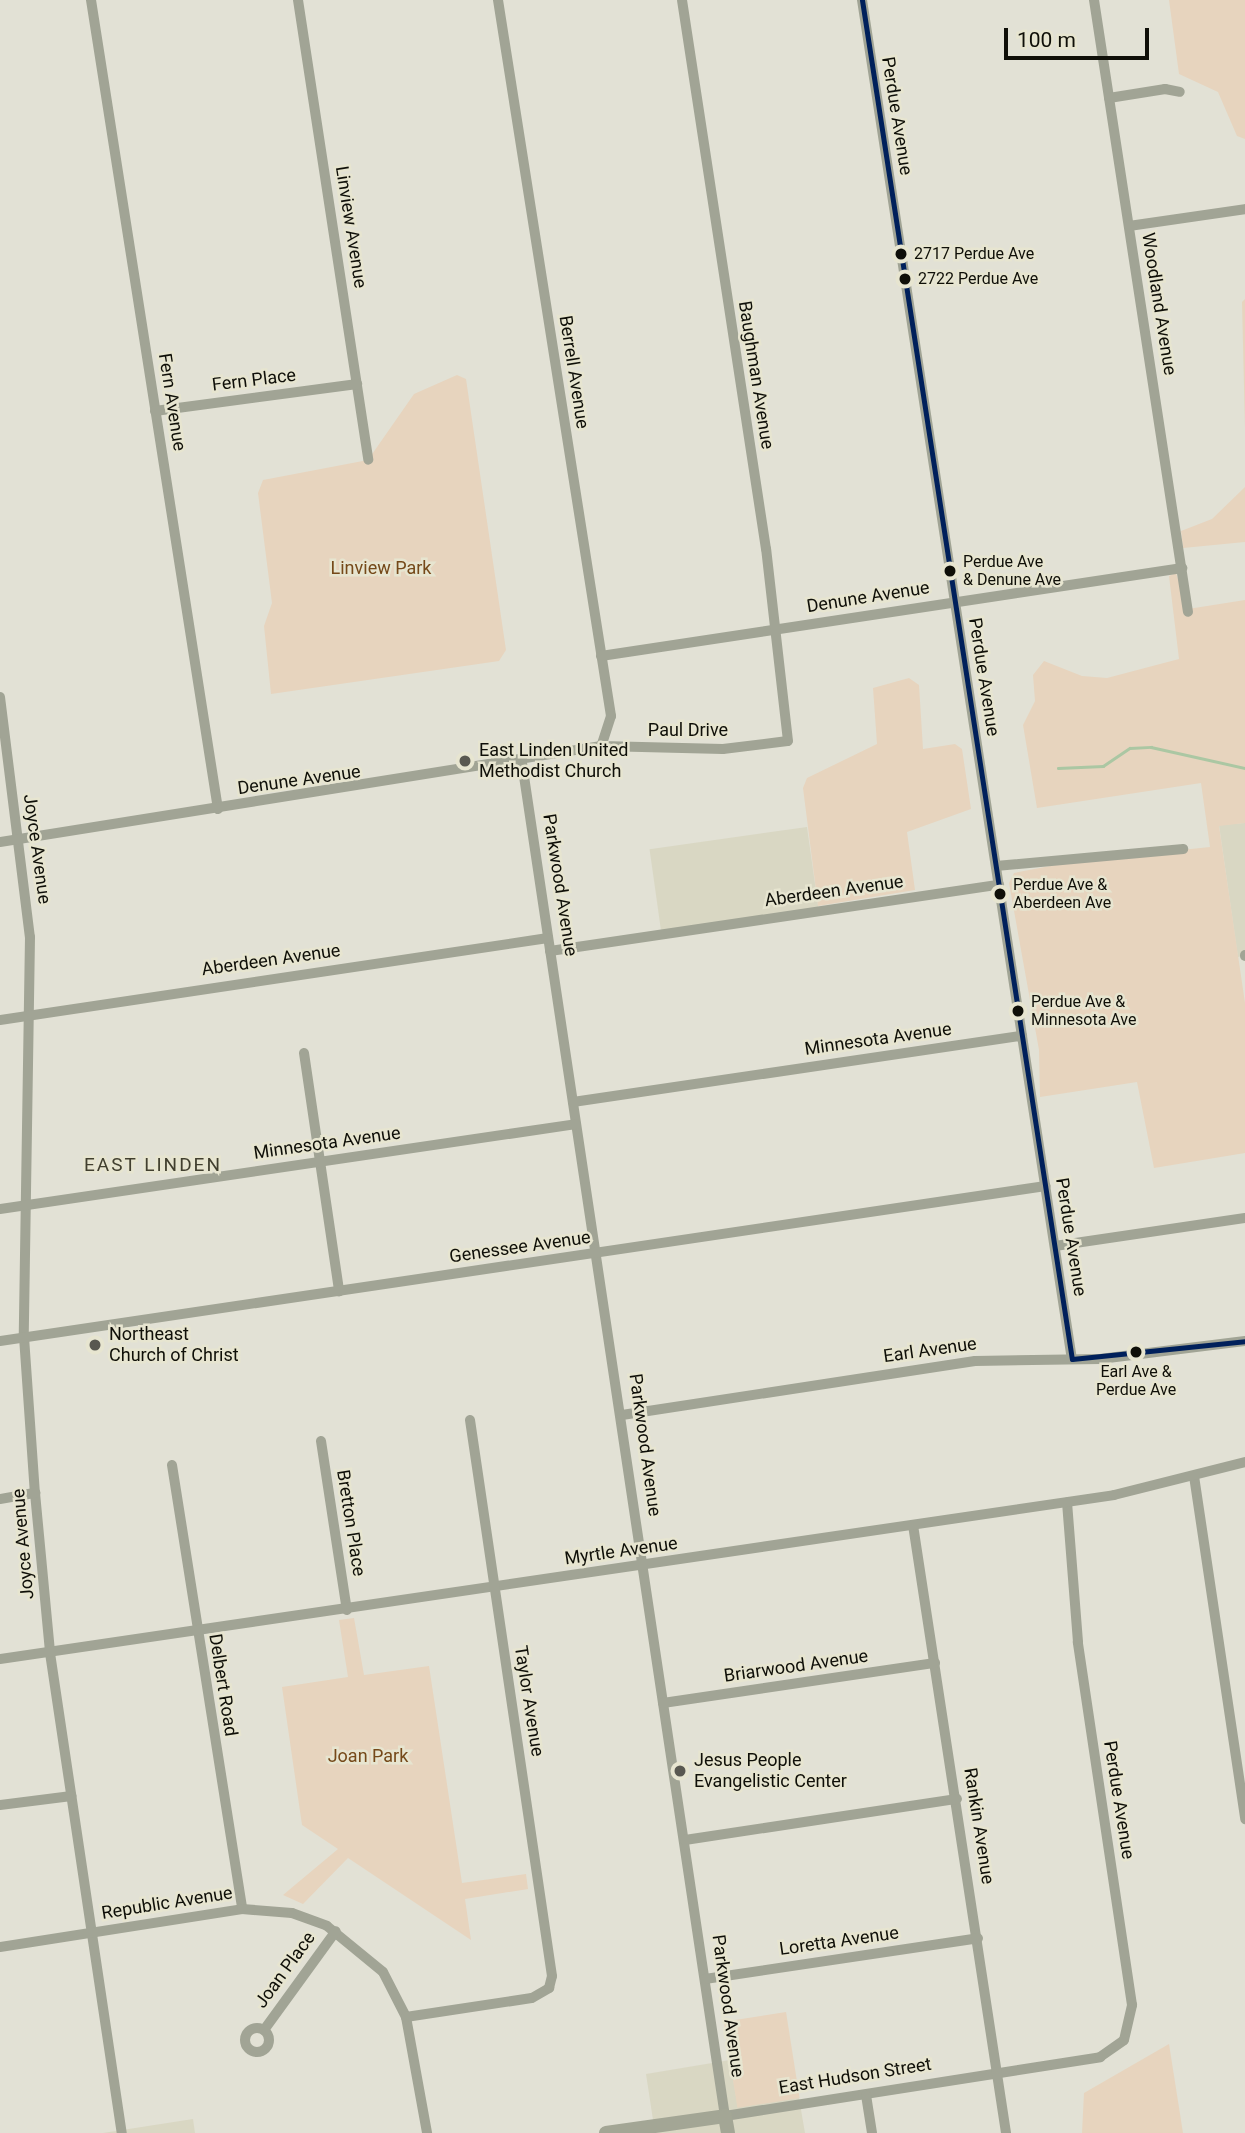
<!DOCTYPE html>
<style>
body{margin:0}
#map{position:relative;width:1245px;height:2133px;overflow:hidden;background:#e2e1d5;font-family:Roboto,sans-serif}
div>[style]{position:absolute}
[style*='--x']{left:calc(var(--x)*1px);top:calc(var(--y)*1px);width:calc(var(--w)*1px);rotate:calc(var(--a)*1deg)}
.built>*{inset:0;background:#d9d7c3;transform-origin:0 0}
.green>*{inset:0;background:#e7d4be;transform-origin:0 0}
.stream>*{height:2.5px;margin:-1.25px;padding:0 1.25px;transform-origin:1.25px;border-radius:1.25px;background:#abc7a3}
.minor>*{height:10px;margin:-5px;padding:0 5px;transform-origin:5px;border-radius:5px;background:#a1a495}
.minor>.ring{margin:-5px;padding:0;box-sizing:content-box;background:none;border:10px solid #a1a495;border-radius:50%}
.major>*{height:14px;margin:-7px;padding:0 7px;transform-origin:7px;border-radius:7px;background:#a3a695}
.bus-1>*{height:5px;margin:-2.5px;padding:0 2.5px;transform-origin:2.5px;border-radius:2.5px;background:#00205b}
.dots>*{width:19px;height:19px;translate:-50% -50%;box-sizing:border-box;border:4px solid #e7e5d0;border-radius:50%}
span{translate:-50% -50%;white-space:nowrap;text-align:center;line-height:1.15;-webkit-text-stroke:5px #e7e5d0;paint-order:stroke}
.bus-label{font-size:16px;color:#0f0f08}
.left{translate:0 -50%;text-align:left}
.street-label{font-size:18px;color:#0f0f08}
.park-label{font-size:18px;color:#754919}
.poi-label{font-size:18px;color:#0f0f08}
.neighbourhood-label{font-size:19px;color:#413f2f;letter-spacing:2px}
.scale{position:absolute;left:1004px;top:28px;width:145px;height:32px;box-sizing:border-box;border:4px solid #0f0f08;border-top:0;padding-left:9px;font-size:21px;line-height:24px;white-space:nowrap;color:#0f0f08;-webkit-text-stroke:5px #e7e5d0;paint-order:stroke}
</style>
<div id="map">
<div class="built">
<div style="clip-path:polygon(1245px 823px,1245px 955px,1238px 957px,1219px 825px)"></div>
<div style="left:807px;top:827px;width:86px;height:159px;rotate:82deg"></div>
<div style="clip-path:polygon(730px 2060px,737px 2102px,799px 2098px,805px 2133px,655px 2133px,646px 2074px)"></div>
<div style="clip-path:polygon(193px 2119px,195px 2133px,103px 2133px)"></div>
</div>
<div class="green">
<div style="clip-path:polygon(1169px 0,1245px 0,1245px 139px,1237px 136px,1218px 92px,1179px 74px)"></div>
<div style="clip-path:polygon(1245px 299px,1245px 428px,1242px 302px)"></div>
<div style="clip-path:polygon(457px 375px,466px 379px,506px 650px,499px 661px,271px 694px,264px 626px,272px 603px,258px 493px,263px 480px,368px 460px,414px 394px)"></div>
<div style="clip-path:polygon(1245px 487px,1245px 542px,1183px 548px,1181px 531px,1212px 519px)"></div>
<div style="clip-path:polygon(1176px 573px,1188px 609px,1245px 600px,1245px 823px,1219px 826px,1245px 1003px,1245px 1153px,1154px 1168px,1137px 1082px,1040px 1097px,1039px 1050px,1009px 883px,1014px 873px,1076px 861px,1210px 847px,1201px 783px,1037px 808px,1023px 725px,1035px 701px,1033px 675px,1044px 661px,1082px 676px,1107px 678px,1179px 659px,1169px 576px)"></div>
<div style="clip-path:polygon(909px 678px,919px 685px,923px 749px,955px 744px,962px 749px,971px 809px,907px 832px,915px 890px,818px 906px,803px 788px,807px 778px,877px 744px,873px 688px)"></div>
<div style="clip-path:polygon(354px 1618px,364px 1675px,429px 1666px,462px 1883px,526px 1874px,528px 1889px,465px 1899px,471px 1940px,348px 1858px,303px 1904px,283px 1895px,338px 1849px,302px 1825px,282px 1687px,348px 1677px,339px 1620px)"></div>
<div style="left:786px;top:2012px;width:87px;height:63px;rotate:81deg"></div>
<div style="clip-path:polygon(1169px 2044px,1183px 2133px,1082px 2133px,1084px 2093px)"></div>
</div>
<div class="stream">
<div style="--x:1058;--y:768;--w:45;--a:-2.5"></div>
<div style="--x:1103;--y:766;--w:32;--a:-34"></div>
<div style="--x:1130;--y:748;--w:21;--a:-3"></div>
<div style="--x:1151;--y:747;--w:96;--a:12.6"></div>
</div>
<div class="minor">
<div style="--x:91;--y:0;--w:819;--a:81.08"></div>
<div style="--x:298;--y:0;--w:465;--a:81.3"></div>
<div style="--x:498;--y:0;--w:725;--a:81.03"></div>
<div style="--x:611;--y:716;--w:32;--a:108"></div>
<div style="--x:862;--y:0;--w:1375;--a:81.22"></div>
<div style="--x:1094;--y:0;--w:619;--a:81.27"></div>
<div style="--x:1109;--y:98;--w:57;--a:-9.1"></div>
<div style="--x:1165;--y:89;--w:15;--a:11"></div>
<div style="--x:1129;--y:226;--w:117;--a:-8.3"></div>
<div style="--x:155;--y:411;--w:204;--a:-7.6"></div>
<div style="--x:601;--y:656;--w:588;--a:-8.61"></div>
<div style="--x:0;--y:697;--w:242;--a:82.9"></div>
<div style="--x:30;--y:937;--w:400;--a:90.9"></div>
<div style="--x:24;--y:1337;--w:156;--a:86"></div>
<div style="--x:35;--y:1493;--w:161;--a:84.6"></div>
<div style="--x:50;--y:1653;--w:485;--a:81.5"></div>
<div style="--x:522;--y:763;--w:1368;--a:81.47"></div>
<div style="--x:725;--y:2116;--w:380;--a:-8.9"></div>
<div style="--x:1100;--y:2057;--w:29;--a:-35"></div>
<div style="--x:1124;--y:2040;--w:36;--a:-77"></div>
<div style="--x:1132;--y:2005;--w:367;--a:-98.5"></div>
<div style="--x:1078;--y:1642;--w:140;--a:-94.5"></div>
<div style="--x:0;--y:842;--w:609;--a:-9.08"></div>
<div style="--x:601;--y:746;--w:122;--a:1.4"></div>
<div style="--x:723;--y:749;--w:65;--a:-7"></div>
<div style="--x:788;--y:741;--w:193;--a:-96.5"></div>
<div style="--x:766;--y:549;--w:555;--a:-98.7"></div>
<div style="--x:996;--y:866;--w:188;--a:-5.2"></div>
<div style="--x:550;--y:951;--w:454;--a:-8.4"></div>
<div style="--x:1245;--y:955;--w:1;--a:90"></div>
<div style="--x:0;--y:1020;--w:554;--a:-8.51"></div>
<div style="--x:304;--y:1053;--w:241;--a:81.6"></div>
<div style="--x:573;--y:1102;--w:454;--a:-8.4"></div>
<div style="--x:0;--y:1209;--w:582;--a:-8.39"></div>
<div style="--x:1055;--y:1246;--w:192;--a:-8.4"></div>
<div style="--x:0;--y:1341;--w:1057;--a:-8.43"></div>
<div style="--x:622;--y:1415;--w:357;--a:-8.7"></div>
<div style="--x:975;--y:1361;--w:125;--a:-0.9"></div>
<div style="--x:1100;--y:1359;--w:146;--a:-7.1"></div>
<div style="--x:321;--y:1441;--w:171;--a:81.3"></div>
<div style="--x:172;--y:1465;--w:449;--a:81"></div>
<div style="--x:1194;--y:1476;--w:347;--a:81.5"></div>
<div style="--x:0;--y:1499;--w:36;--a:-10"></div>
<div style="--x:913;--y:1525;--w:615;--a:81.3"></div>
<div style="--x:0;--y:1659;--w:1126;--a:-8.37"></div>
<div style="--x:1114;--y:1495;--w:135;--a:-14.1"></div>
<div style="--x:663;--y:1703;--w:275;--a:-8.4"></div>
<div style="--x:0;--y:1805;--w:72;--a:-7.2"></div>
<div style="--x:685;--y:1840;--w:275;--a:-8.6"></div>
<div style="--x:0;--y:1947;--w:245;--a:-8.9"></div>
<div style="--x:242;--y:1909;--w:50;--a:4.6"></div>
<div style="--x:292;--y:1913;--w:37;--a:20"></div>
<div style="--x:327;--y:1926;--w:72;--a:39.4"></div>
<div style="--x:383;--y:1972;--w:51;--a:62.9"></div>
<div style="--x:406;--y:2017;--w:118;--a:79.7"></div>
<div style="--x:705;--y:1979;--w:276;--a:-8.5"></div>
<div style="--x:406;--y:2017;--w:127;--a:-8.6"></div>
<div style="--x:532;--y:1998;--w:20;--a:-30"></div>
<div style="--x:549;--y:1988;--w:12;--a:-76"></div>
<div style="--x:552;--y:1976;--w:562;--a:-98.39"></div>
<div class="ring" style="left:245px;top:2028px;width:14px;height:14px"></div>
<div style="--x:264;--y:2030;--w:122;--a:-54"></div>
<div style="--x:866;--y:2095;--w:38;--a:81"></div>
</div>
<div class="major">
<div style="--x:606;--y:2133;--w:120;--a:-8.1"></div>
<div style="--x:725;--y:2116;--w:17;--a:80"></div>
</div>
<div class="bus-1">
<div style="--x:862;--y:0;--w:1375;--a:81.22"></div>
<div style="--x:1072;--y:1359;--w:174;--a:-5.9"></div>
</div>
<div class="dots">
<div style="left:901px;top:254px;background:#0f0f08"></div>
<div style="left:905px;top:279px;background:#0f0f08"></div>
<div style="left:950px;top:571px;background:#0f0f08"></div>
<div style="left:465px;top:761px;background:#595850"></div>
<div style="left:1000px;top:894px;background:#0f0f08"></div>
<div style="left:1018px;top:1011px;background:#0f0f08"></div>
<div style="left:95px;top:1345px;background:#595850"></div>
<div style="left:1136px;top:1352px;background:#0f0f08"></div>
<div style="left:680px;top:1771px;background:#595850"></div>
</div>
<div class="bus-label">
<span class="left" style="left:914px;top:254px">2717 Perdue Ave</span>
<span class="left" style="left:918px;top:279px">2722 Perdue Ave</span>
<span class="left" style="left:963px;top:571px">Perdue Ave<br>&amp; Denune Ave</span>
<span class="left" style="left:1013px;top:894px">Perdue Ave &amp;<br>Aberdeen Ave</span>
<span class="left" style="left:1031px;top:1011px">Perdue Ave &amp;<br>Minnesota Ave</span>
<span style="left:1136px;top:1381px">Earl Ave &amp;<br>Perdue Ave</span>
</div>
<div class="street-label">
<span style="left:897px;top:116px;rotate:81deg">Perdue Avenue</span>
<span style="left:351px;top:227px;rotate:81deg">Linview Avenue</span>
<span style="left:1159px;top:304px;rotate:81deg">Woodland Avenue</span>
<span style="left:574px;top:372px;rotate:81deg">Berrell Avenue</span>
<span style="left:756px;top:375px;rotate:81deg">Baughman Avenue</span>
<span style="left:254px;top:380px;rotate:-7deg">Fern Place</span>
<span style="left:172px;top:402px;rotate:81deg">Fern Avenue</span>
<span style="left:868px;top:597px;rotate:-9deg">Denune Avenue</span>
<span style="left:984px;top:677px;rotate:81deg">Perdue Avenue</span>
<span style="left:688px;top:730px">Paul Drive</span>
<span style="left:299px;top:780px;rotate:-8deg">Denune Avenue</span>
<span style="left:37px;top:849px;rotate:82deg">Joyce Avenue</span>
<span style="left:560px;top:885px;rotate:81deg">Parkwood Avenue</span>
<span style="left:834px;top:891px;rotate:-8deg">Aberdeen Avenue</span>
<span style="left:271px;top:960px;rotate:-8deg">Aberdeen Avenue</span>
<span style="left:878px;top:1039px;rotate:-8deg">Minnesota Avenue</span>
<span style="left:327px;top:1143px;rotate:-8deg">Minnesota Avenue</span>
<span style="left:1071px;top:1237px;rotate:81deg">Perdue Avenue</span>
<span style="left:520px;top:1247px;rotate:-8deg">Genessee Avenue</span>
<span style="left:930px;top:1350px;rotate:-8deg">Earl Avenue</span>
<span style="left:645px;top:1445px;rotate:82deg">Parkwood Avenue</span>
<span style="left:351px;top:1523px;rotate:81deg">Bretton Place</span>
<span style="left:23px;top:1544px;rotate:-95deg">Joyce Avenue</span>
<span style="left:621px;top:1551px;rotate:-8deg">Myrtle Avenue</span>
<span style="left:796px;top:1666px;rotate:-8deg">Briarwood Avenue</span>
<span style="left:223px;top:1685px;rotate:81deg">Delbert Road</span>
<span style="left:529px;top:1701px;rotate:81deg">Taylor Avenue</span>
<span style="left:1119px;top:1800px;rotate:81deg">Perdue Avenue</span>
<span style="left:979px;top:1826px;rotate:81deg">Rankin Avenue</span>
<span style="left:167px;top:1903px;rotate:-9deg">Republic Avenue</span>
<span style="left:839px;top:1941px;rotate:-8deg">Loretta Avenue</span>
<span style="left:285px;top:1970px;rotate:-54deg">Joan Place</span>
<span style="left:728px;top:2006px;rotate:82deg">Parkwood Avenue</span>
<span style="left:855px;top:2076px;rotate:-9deg">East Hudson Street</span>
</div>
<div class="park-label">
<span style="left:381px;top:568px">Linview Park</span>
<span style="left:368px;top:1756px">Joan Park</span>
</div>
<div class="poi-label">
<span class="left" style="left:479px;top:761px">East Linden United<br>Methodist Church</span>
<span class="left" style="left:109px;top:1345px">Northeast<br>Church of Christ</span>
<span class="left" style="left:694px;top:1771px">Jesus People<br>Evangelistic Center</span>
</div>
<div class="neighbourhood-label">
<span style="left:153px;top:1165px">EAST LINDEN</span>
</div>
<div class="scale">100 m</div>
</div>
